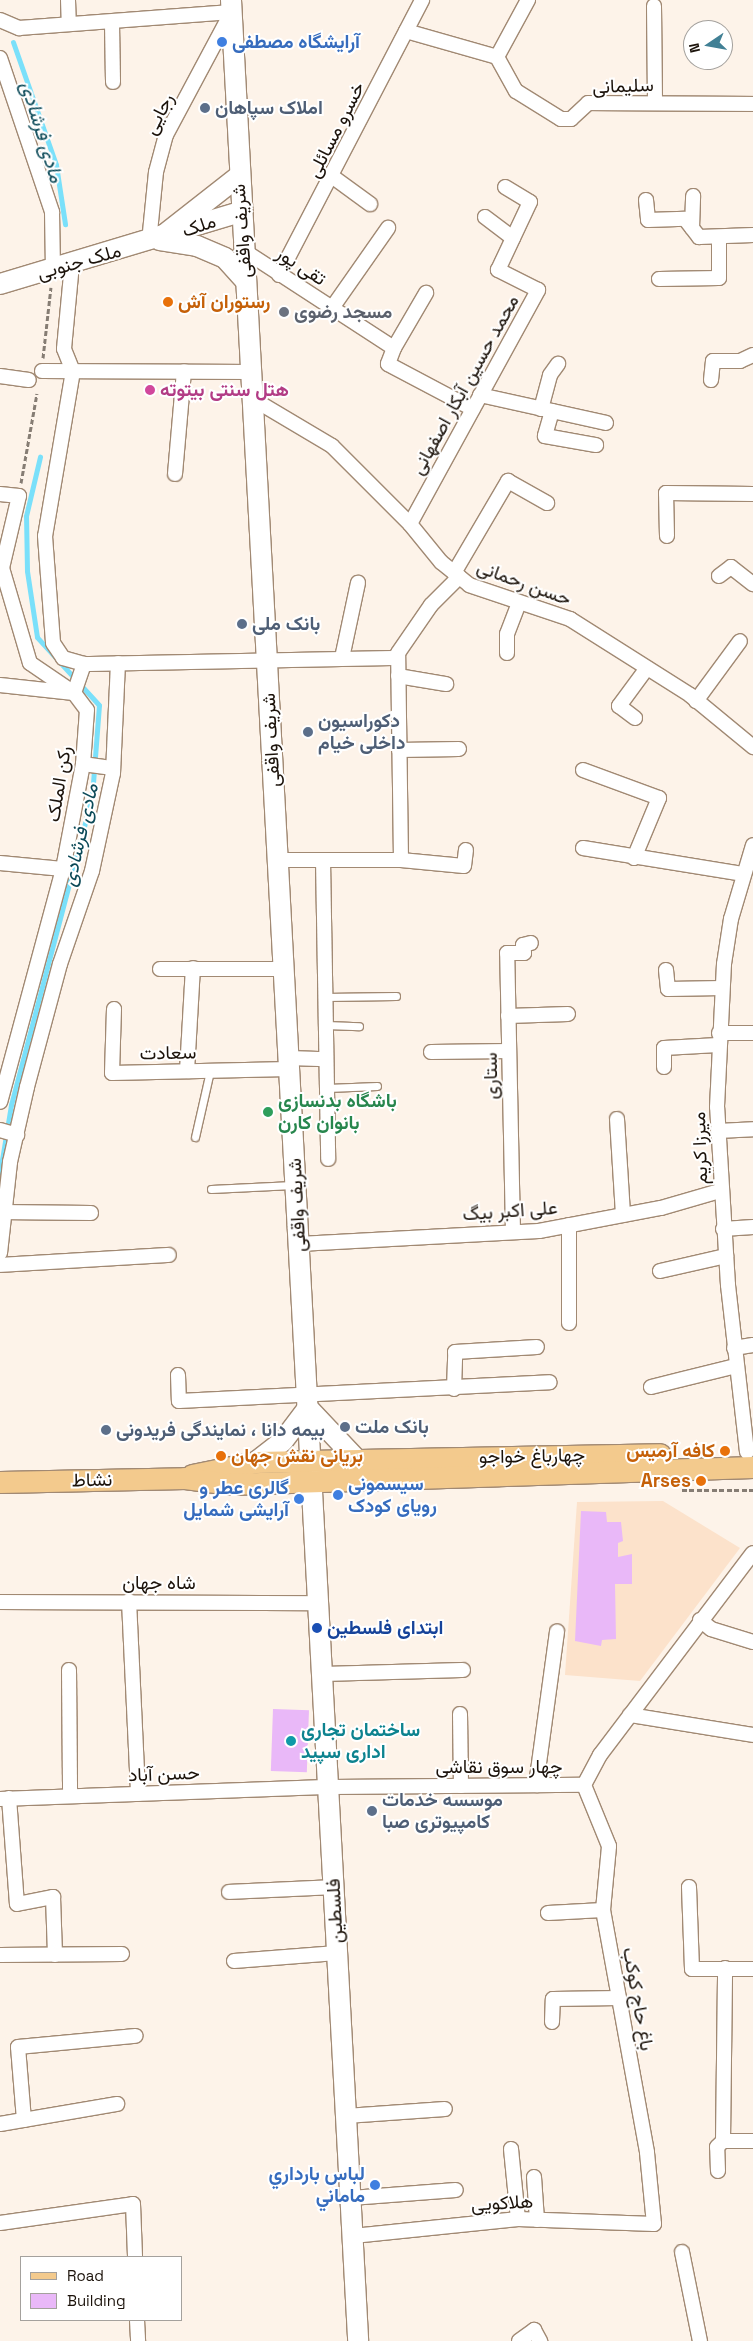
<!DOCTYPE html>
<meta charset="utf-8">
<style>
body{margin:0}
#map{position:relative;width:753px;height:2341px;overflow:hidden;background:#fdf3e9;font-family:"Space Grotesk",Vazirmatn,sans-serif}
div>[style]{position:absolute}
[style*='--x']{left:calc(var(--x)*1px);top:calc(var(--y)*1px);width:calc(var(--w)*1px);rotate:calc(var(--a)*1deg)}
.built>*{inset:0;background:#fce2cb}
.stream>*{height:5px;margin:-2.5px;padding:0 2.5px;transform-origin:2.5px;border-radius:2.5px;background:#7ae0fa}
.building>*{inset:0;background:#e9b8f8;transform-origin:0 0}
.path>*{height:3px;margin-top:-1.5px;transform-origin:0;background:repeating-linear-gradient(90deg,#867d74 0 5px,transparent 0 7.5px)}
.roads{filter:drop-shadow(1px 0 #a18973) drop-shadow(-1px 0 #a18973) drop-shadow(0 1px #a18973) drop-shadow(0 -1px #a18973)}
.lane>*{height:7px;margin:-3.5px;padding:0 3.5px;transform-origin:3.5px;border-radius:3.5px;background:#fff}
.street>*{height:14px;margin:-7px;padding:0 7px;transform-origin:7px;border-radius:7px;background:#fff}
.secondary>*{height:20px;margin:-10px;padding:0 10px;transform-origin:10px;border-radius:10px;background:#fff}
.primary>*{height:21px;margin:-10.5px;padding:0 10.5px;transform-origin:10.5px;border-radius:10.5px;background:#f3ca8d}
.dots>*{width:14px;height:14px;translate:-50% -50%;box-sizing:border-box;border:2px solid #fff;border-radius:50%}
span{translate:-50% -50%;white-space:nowrap;text-align:center;line-height:1.15;-webkit-text-stroke:4px #fff;paint-order:stroke}
.shop-label{font-size:19px;color:#366cbe;font-weight:700}
.left{translate:0 -50%;text-align:left}
.right{translate:-100% -50%;text-align:right}
.street-label{font-size:19px;color:#1c130b}
.service-label{font-size:19px;color:#4e5e75;font-weight:700}
.food-label{font-size:19px;color:#c56008;font-weight:700}
.worship-label{font-size:19px;color:#5b616d;font-weight:700}
.hotel-label{font-size:19px;color:#b23c85;font-weight:700}
.leisure-label{font-size:19px;color:#27864d;font-weight:700}
.transit-label{font-size:19px;color:#164399;font-weight:700}
.culture-label{font-size:19px;color:#0d838f;font-weight:700}
.water-label{font-size:20px;color:#0c4a58;font-style:italic}
.legend{position:absolute;left:20px;top:2256px;width:162px;height:65px;box-sizing:border-box;background:#fff;border:1px solid #a4a19d;margin:0;padding:6px 9px;list-style:none;font-size:15px;color:#1c130b}
.legend li{display:flex;align-items:center;gap:10px;height:25px}
.legend b{width:25px;border:1px solid #a4a19d}
.north{position:absolute;left:683px;top:20px;width:50px;height:50px;box-sizing:border-box;background:#fff;border:1px solid #a4a19d;border-radius:50%;rotate:258deg;font-size:14px;font-weight:700;line-height:20px;text-align:center;color:#1c130b}
.north::after{content:'';display:block;margin:auto;width:18px;height:22px;background:#418095;clip-path:polygon(50% 0,100% 100%,50% 72%,0 100%)}
</style>
<div id="map">
<div class="built">
<div style="clip-path:polygon(663px 1501px,740px 1548px,640px 1681px,565px 1675px,577px 1502px)"></div>
</div>
<div class="stream">
<div style="--x:13;--y:42;--w:130;--a:70.7"></div>
<div style="--x:56;--y:165;--w:60;--a:81.3"></div>
<div style="--x:0;--y:1172;--w:68;--a:-80.7"></div>
<div style="--x:11;--y:1105;--w:319;--a:-75.3"></div>
<div style="--x:92;--y:796;--w:91;--a:-85.6"></div>
<div style="--x:99;--y:705;--w:92;--a:-132.4"></div>
<div style="--x:37;--y:637;--w:67;--a:-98.6"></div>
<div style="--x:27;--y:571;--w:55;--a:-91"></div>
<div style="--x:26;--y:516;--w:61;--a:-76.7"></div>
</div>
<div class="building">
<div style="clip-path:polygon(581px 1511px,606px 1512px,607px 1522px,621px 1522px,623px 1541px,618px 1543px,618px 1557px,632px 1554px,632px 1584px,615px 1584px,616px 1639px,602px 1640px,601px 1646px,575px 1641px)"></div>
<div style="left:273px;top:1709px;width:36px;height:62px;rotate:2deg"></div>
</div>
<div class="path">
<div style="--x:43;--y:358;--w:71;--a:-83.6"></div>
<div style="--x:21;--y:483;--w:91;--a:-79.9"></div>
<div style="--x:682;--y:1490;--w:71;--a:0"></div>
</div>
<div class="roads">
<div class="lane">
<div style="--x:325;--y:997;--w:71;--a:-0.8"></div>
<div style="--x:326;--y:1025;--w:33;--a:2"></div>
<div style="--x:327;--y:1088;--w:50;--a:-2.3"></div>
<div style="--x:195;--y:1137;--w:68;--a:-77.2"></div>
<div style="--x:211;--y:1189;--w:82;--a:-2.8"></div>
</div>
<div class="street">
<div style="--x:68;--y:0;--w:23;--a:88"></div>
<div style="--x:654;--y:6;--w:97;--a:89.4"></div>
<div style="--x:0;--y:20;--w:21;--a:23"></div>
<div style="--x:19;--y:28;--w:213;--a:-4.3"></div>
<div style="--x:112;--y:24;--w:58;--a:89"></div>
<div style="--x:406;--y:31;--w:95;--a:15.9"></div>
<div style="--x:497;--y:57;--w:65;--a:-61.5"></div>
<div style="--x:497;--y:57;--w:39;--a:61"></div>
<div style="--x:516;--y:91;--w:53;--a:31.9"></div>
<div style="--x:561;--y:119;--w:10;--a:0"></div>
<div style="--x:571;--y:119;--w:23;--a:-43"></div>
<div style="--x:588;--y:103;--w:165;--a:0.3"></div>
<div style="--x:0;--y:58;--w:163;--a:71.3"></div>
<div style="--x:52;--y:212;--w:58;--a:89"></div>
<div style="--x:333;--y:177;--w:46;--a:36.1"></div>
<div style="--x:646;--y:200;--w:20;--a:84"></div>
<div style="--x:648;--y:220;--w:37;--a:-2"></div>
<div style="--x:685;--y:219;--w:23;--a:52"></div>
<div style="--x:699;--y:237;--w:54;--a:-2.1"></div>
<div style="--x:485;--y:217;--w:35;--a:37"></div>
<div style="--x:692;--y:228;--w:32;--a:-88"></div>
<div style="--x:149;--y:242;--w:70;--a:-84.3"></div>
<div style="--x:156;--y:172;--w:38;--a:-75"></div>
<div style="--x:166;--y:135;--w:136;--a:-61.9"></div>
<div style="--x:243;--y:250;--w:180;--a:33"></div>
<div style="--x:394;--y:348;--w:17;--a:111"></div>
<div style="--x:388;--y:364;--w:96;--a:27.9"></div>
<div style="--x:72;--y:264;--w:85;--a:95.4"></div>
<div style="--x:64;--y:349;--w:24;--a:68"></div>
<div style="--x:73;--y:371;--w:167;--a:99.6"></div>
<div style="--x:45;--y:536;--w:107;--a:85.7"></div>
<div style="--x:53;--y:643;--w:18;--a:56"></div>
<div style="--x:63;--y:658;--w:22;--a:16"></div>
<div style="--x:84;--y:664;--w:314;--a:-1.1"></div>
<div style="--x:279;--y:275;--w:310;--a:-62.5"></div>
<div style="--x:659;--y:279;--w:60;--a:-1"></div>
<div style="--x:719;--y:278;--w:41;--a:-90"></div>
<div style="--x:332;--y:308;--w:98;--a:-55"></div>
<div style="--x:394;--y:348;--w:64;--a:-59.8"></div>
<div style="--x:42;--y:371;--w:209;--a:0.3"></div>
<div style="--x:0;--y:376;--w:29;--a:8"></div>
<div style="--x:711;--y:380;--w:19;--a:-84"></div>
<div style="--x:713;--y:361;--w:27;--a:0"></div>
<div style="--x:740;--y:361;--w:14;--a:-25"></div>
<div style="--x:480;--y:395;--w:129;--a:12.5"></div>
<div style="--x:253;--y:399;--w:92;--a:30.7"></div>
<div style="--x:332;--y:446;--w:110;--a:45"></div>
<div style="--x:410;--y:524;--w:49;--a:50.8"></div>
<div style="--x:441;--y:562;--w:36;--a:39"></div>
<div style="--x:469;--y:585;--w:107;--a:18.6"></div>
<div style="--x:570;--y:619;--w:142;--a:32.3"></div>
<div style="--x:690;--y:695;--w:82;--a:39.5"></div>
<div style="--x:541;--y:409;--w:35;--a:-75"></div>
<div style="--x:550;--y:375;--w:14;--a:-54"></div>
<div style="--x:552;--y:411;--w:26;--a:106"></div>
<div style="--x:545;--y:436;--w:52;--a:10"></div>
<div style="--x:175;--y:474;--w:103;--a:-85"></div>
<div style="--x:0;--y:494;--w:19;--a:6"></div>
<div style="--x:19;--y:496;--w:74;--a:103.3"></div>
<div style="--x:2;--y:568;--w:99;--a:73.6"></div>
<div style="--x:30;--y:663;--w:53;--a:34.3"></div>
<div style="--x:74;--y:693;--w:21;--a:53"></div>
<div style="--x:87;--y:710;--w:54;--a:94.2"></div>
<div style="--x:83;--y:764;--w:107;--a:100.8"></div>
<div style="--x:63;--y:869;--w:241;--a:105.1"></div>
<div style="--x:410;--y:524;--w:267;--a:-61.3"></div>
<div style="--x:538;--y:290;--w:45;--a:-153.4"></div>
<div style="--x:498;--y:270;--w:75;--a:-64.8"></div>
<div style="--x:530;--y:202;--w:29;--a:-149"></div>
<div style="--x:667;--y:536;--w:43;--a:-91.3"></div>
<div style="--x:666;--y:493;--w:87;--a:0.7"></div>
<div style="--x:454;--y:573;--w:107;--a:-59.6"></div>
<div style="--x:508;--y:481;--w:45;--a:29.4"></div>
<div style="--x:719;--y:576;--w:15;--a:-37"></div>
<div style="--x:731;--y:567;--w:28;--a:38"></div>
<div style="--x:507;--y:653;--w:19;--a:-90"></div>
<div style="--x:507;--y:634;--w:33;--a:-69"></div>
<div style="--x:342;--y:658;--w:77;--a:-78"></div>
<div style="--x:398;--y:676;--w:49;--a:9.5"></div>
<div style="--x:0;--y:685;--w:74;--a:6.2"></div>
<div style="--x:74;--y:693;--w:31;--a:-71"></div>
<div style="--x:696;--y:701;--w:74;--a:-53.7"></div>
<div style="--x:635;--y:718;--w:20;--a:-143"></div>
<div style="--x:619;--y:706;--w:47;--a:-53.6"></div>
<div style="--x:399;--y:750;--w:60;--a:-1"></div>
<div style="--x:83;--y:764;--w:30;--a:8"></div>
<div style="--x:583;--y:770;--w:81;--a:20.2"></div>
<div style="--x:659;--y:798;--w:65;--a:112.6"></div>
<div style="--x:583;--y:848;--w:163;--a:9.2"></div>
<div style="--x:278;--y:860;--w:123;--a:0"></div>
<div style="--x:401;--y:860;--w:63;--a:5.4"></div>
<div style="--x:464;--y:866;--w:16;--a:-83"></div>
<div style="--x:323;--y:860;--w:299;--a:89"></div>
<div style="--x:401;--y:860;--w:207;--a:-90.8"></div>
<div style="--x:398;--y:653;--w:58;--a:-55.5"></div>
<div style="--x:431;--y:605;--w:40;--a:-45"></div>
<div style="--x:0;--y:863;--w:63;--a:5.4"></div>
<div style="--x:160;--y:969;--w:124;--a:0"></div>
<div style="--x:666;--y:970;--w:19;--a:84"></div>
<div style="--x:668;--y:989;--w:54;--a:-1.1"></div>
<div style="--x:114;--y:1009;--w:64;--a:91.8"></div>
<div style="--x:112;--y:1073;--w:177;--a:-1.3"></div>
<div style="--x:508;--y:1016;--w:60;--a:-1.9"></div>
<div style="--x:719;--y:1033;--w:34;--a:0"></div>
<div style="--x:431;--y:1052;--w:78;--a:-0.7"></div>
<div style="--x:289;--y:1058;--w:37;--a:2"></div>
<div style="--x:664;--y:1067;--w:19;--a:-90"></div>
<div style="--x:664;--y:1048;--w:54;--a:-3.2"></div>
<div style="--x:187;--y:1071;--w:103;--a:-86.7"></div>
<div style="--x:617;--y:1119;--w:96;--a:86.4"></div>
<div style="--x:0;--y:1130;--w:18;--a:16"></div>
<div style="--x:718;--y:1131;--w:35;--a:-3"></div>
<div style="--x:0;--y:1212;--w:91;--a:0.6"></div>
<div style="--x:723;--y:1229;--w:30;--a:-4"></div>
<div style="--x:513;--y:1231;--w:278;--a:-91.2"></div>
<div style="--x:507;--y:953;--w:17;--a:0"></div>
<div style="--x:524;--y:953;--w:8;--a:-97"></div>
<div style="--x:523;--y:945;--w:8;--a:-14"></div>
<div style="--x:299;--y:1244;--w:240;--a:-3.1"></div>
<div style="--x:539;--y:1231;--w:124;--a:-10.7"></div>
<div style="--x:661;--y:1208;--w:61;--a:-16.1"></div>
<div style="--x:0;--y:1253;--w:92;--a:-83.7"></div>
<div style="--x:10;--y:1162;--w:77;--a:-77.2"></div>
<div style="--x:27;--y:1087;--w:127;--a:-75"></div>
<div style="--x:60;--y:964;--w:98;--a:-71"></div>
<div style="--x:92;--y:871;--w:100;--a:-77.9"></div>
<div style="--x:113;--y:773;--w:110;--a:-87.4"></div>
<div style="--x:0;--y:1265;--w:169;--a:-3.4"></div>
<div style="--x:660;--y:1271;--w:68;--a:-12.8"></div>
<div style="--x:569;--y:1323;--w:98;--a:-90"></div>
<div style="--x:734;--y:1348;--w:19;--a:-9"></div>
<div style="--x:178;--y:1375;--w:26;--a:88"></div>
<div style="--x:179;--y:1401;--w:371;--a:-2.9"></div>
<div style="--x:651;--y:1387;--w:88;--a:-13.9"></div>
<div style="--x:454;--y:1389;--w:37;--a:-88"></div>
<div style="--x:455;--y:1352;--w:82;--a:-3.5"></div>
<div style="--x:747;--y:1452;--w:168;--a:-96.5"></div>
<div style="--x:728;--y:1285;--w:178;--a:-93.5"></div>
<div style="--x:717;--y:1107;--w:143;--a:-87.2"></div>
<div style="--x:724;--y:964;--w:46;--a:-81.2"></div>
<div style="--x:731;--y:919;--w:77;--a:-73.4"></div>
<div style="--x:129;--y:1601;--w:193;--a:87.3"></div>
<div style="--x:0;--y:1602;--w:319;--a:0.2"></div>
<div style="--x:700;--y:1620;--w:14;--a:39"></div>
<div style="--x:711;--y:1629;--w:44;--a:17.2"></div>
<div style="--x:69;--y:1670;--w:126;--a:89.5"></div>
<div style="--x:322;--y:1674;--w:141;--a:-1.6"></div>
<div style="--x:460;--y:1714;--w:72;--a:89.2"></div>
<div style="--x:630;--y:1715;--w:125;--a:9.2"></div>
<div style="--x:536;--y:1785;--w:155;--a:-82.2"></div>
<div style="--x:9;--y:1798;--w:106;--a:85.7"></div>
<div style="--x:17;--y:1904;--w:37;--a:-11"></div>
<div style="--x:53;--y:1897;--w:58;--a:88"></div>
<div style="--x:0;--y:1799;--w:332;--a:-2.1"></div>
<div style="--x:332;--y:1787;--w:252;--a:-0.5"></div>
<div style="--x:584;--y:1785;--w:34;--a:-62"></div>
<div style="--x:600;--y:1755;--w:253;--a:-52.9"></div>
<div style="--x:689;--y:1887;--w:82;--a:87.9"></div>
<div style="--x:692;--y:1969;--w:61;--a:0"></div>
<div style="--x:229;--y:1892;--w:105;--a:-2.7"></div>
<div style="--x:548;--y:1913;--w:55;--a:-3.1"></div>
<div style="--x:0;--y:1955;--w:122;--a:-0.5"></div>
<div style="--x:234;--y:1961;--w:103;--a:-4.4"></div>
<div style="--x:552;--y:2022;--w:23;--a:-88"></div>
<div style="--x:553;--y:1999;--w:66;--a:-0.9"></div>
<div style="--x:346;--y:2116;--w:99;--a:-4"></div>
<div style="--x:24;--y:2120;--w:73;--a:-94.7"></div>
<div style="--x:18;--y:2047;--w:118;--a:-5.4"></div>
<div style="--x:0;--y:2124;--w:119;--a:-9.7"></div>
<div style="--x:723;--y:2141;--w:173;--a:-89.3"></div>
<div style="--x:723;--y:2141;--w:30;--a:0"></div>
<div style="--x:511;--y:2149;--w:70;--a:84.3"></div>
<div style="--x:718;--y:2171;--w:24;--a:-92"></div>
<div style="--x:717;--y:2147;--w:8;--a:-45"></div>
<div style="--x:534;--y:2177;--w:43;--a:86"></div>
<div style="--x:351;--y:2198;--w:105;--a:-4.4"></div>
<div style="--x:0;--y:2223;--w:134;--a:-8.1"></div>
<div style="--x:133;--y:2204;--w:53;--a:87.8"></div>
<div style="--x:353;--y:2236;--w:166;--a:-5.9"></div>
<div style="--x:518;--y:2219;--w:136;--a:2.1"></div>
<div style="--x:654;--y:2224;--w:72;--a:-95.6"></div>
<div style="--x:647;--y:2152;--w:246;--a:-100.3"></div>
<div style="--x:603;--y:1910;--w:64;--a:-84.6"></div>
<div style="--x:609;--y:1846;--w:66;--a:-112.3"></div>
<div style="--x:682;--y:2252;--w:91;--a:78.6"></div>
<div style="--x:137;--y:2320;--w:21;--a:87"></div>
<div style="--x:519;--y:2341;--w:19;--a:-36"></div>
<div style="--x:534;--y:2330;--w:13;--a:61"></div>
</div>
<div class="secondary">
<div style="--x:231;--y:0;--w:2344;--a:86.89"></div>
<div style="--x:165;--y:234;--w:94;--a:-38.1"></div>
<div style="--x:160;--y:240;--w:37;--a:9"></div>
<div style="--x:197;--y:246;--w:30;--a:23"></div>
<div style="--x:225;--y:258;--w:30;--a:48"></div>
<div style="--x:0;--y:284;--w:251;--a:-16.7"></div>
<div style="--x:256;--y:1462;--w:34;--a:-38"></div>
<div style="--x:283;--y:1441;--w:41;--a:-52.9"></div>
<div style="--x:308;--y:1408;--w:71;--a:46.7"></div>
</div>
<div class="primary">
<div style="--x:192;--y:1475;--w:65;--a:-11.5"></div>
<div style="--x:256;--y:1462;--w:404;--a:-1.1"></div>
<div style="--x:0;--y:1482;--w:185;--a:-1.2"></div>
<div style="--x:185;--y:1478;--w:44;--a:7.8"></div>
<div style="--x:229;--y:1484;--w:524;--a:-1.86"></div>
</div>
</div>
<div class="dots">
<div style="left:222px;top:42px;background:#3f7fe0"></div>
<div style="left:205px;top:108px;background:#5c6f8a"></div>
<div style="left:168px;top:302px;background:#e8710a"></div>
<div style="left:284px;top:312px;background:#6b7280"></div>
<div style="left:150px;top:390px;background:#d1479c"></div>
<div style="left:242px;top:624px;background:#5c6f8a"></div>
<div style="left:308px;top:732px;background:#5c6f8a"></div>
<div style="left:268px;top:1112px;background:#2e9e5b"></div>
<div style="left:345px;top:1427px;background:#5c6f8a"></div>
<div style="left:106px;top:1430px;background:#5c6f8a"></div>
<div style="left:725px;top:1451px;background:#e8710a"></div>
<div style="left:221px;top:1456px;background:#e8710a"></div>
<div style="left:701px;top:1481px;background:#e8710a"></div>
<div style="left:338px;top:1495px;background:#3f7fe0"></div>
<div style="left:299px;top:1499px;background:#3f7fe0"></div>
<div style="left:317px;top:1628px;background:#1a4fb4"></div>
<div style="left:291px;top:1741px;background:#0f9aa8"></div>
<div style="left:372px;top:1811px;background:#5c6f8a"></div>
<div style="left:375px;top:2185px;background:#3f7fe0"></div>
</div>
<div class="shop-label">
<span class="left" style="left:232px;top:42px">آرایشگاه مصطفی</span>
<span class="left" style="left:348px;top:1495px">سیسمونی<br>رویای کودک</span>
<span class="right" style="left:289px;top:1499px">گالری عطر و<br>آرایشی شمایل</span>
<span class="right" style="left:365px;top:2185px">لباس بارداري<br>ماماني</span>
</div>
<div class="street-label">
<span style="left:623px;top:86px;rotate:-2deg">سلیمانی</span>
<span style="left:159px;top:114px;rotate:-63deg">رجایی</span>
<span style="left:336px;top:130px;rotate:-63deg">خسرو مسائلی</span>
<span style="left:199px;top:226px;rotate:-19deg">ملک</span>
<span style="left:242px;top:231px;rotate:-94deg">شریف واقفی</span>
<span style="left:79px;top:262px;rotate:-16deg">ملک جنوبی</span>
<span style="left:301px;top:266px;rotate:33deg">تقی پور</span>
<span style="left:465px;top:385px;rotate:-61deg">محمد حسین آبکار اصفهانی</span>
<span style="left:524px;top:583px;rotate:20deg">حسن رحمانی</span>
<span style="left:271px;top:740px;rotate:-93deg">شریف واقفی</span>
<span style="left:59px;top:784px;rotate:-81deg">رکن الملک</span>
<span style="left:168px;top:1053px;rotate:-1deg">سعادت</span>
<span style="left:491px;top:1076px;rotate:-91deg">ستاری</span>
<span style="left:700px;top:1148px;rotate:-92deg">میرزا کریم</span>
<span style="left:297px;top:1205px;rotate:-93deg">شریف واقفی</span>
<span style="left:510px;top:1211px;rotate:-4deg">علی اکبر بیگ</span>
<span style="left:532px;top:1456px;rotate:-1deg">چهارباغ خواجو</span>
<span style="left:92px;top:1480px;rotate:-1deg">نشاط</span>
<span style="left:159px;top:1583px">شاه جهان</span>
<span style="left:499px;top:1767px">چهار سوق نقاشی</span>
<span style="left:164px;top:1774px;rotate:-2deg">حسن آباد</span>
<span style="left:335px;top:1911px;rotate:-93deg">فلسطین</span>
<span style="left:638px;top:1999px;rotate:80deg">باغ حاج کوکب</span>
<span style="left:502px;top:2203px;rotate:-3deg">هلاکویی</span>
</div>
<div class="service-label">
<span class="left" style="left:215px;top:108px">املاک سپاهان</span>
<span class="left" style="left:252px;top:624px">بانک ملی</span>
<span class="left" style="left:318px;top:732px">دکوراسیون<br>داخلی خیام</span>
<span class="left" style="left:355px;top:1427px">بانک ملت</span>
<span class="left" style="left:116px;top:1430px">بیمه دانا ، نمایندگی فریدونی</span>
<span class="left" style="left:382px;top:1811px">موسسه خدمات<br>کامپیوتری صبا</span>
</div>
<div class="food-label">
<span class="left" style="left:178px;top:302px">رستوران آش</span>
<span class="right" style="left:715px;top:1451px">کافه آرمیس</span>
<span class="left" style="left:231px;top:1456px">بریانی نقش جهان</span>
<span class="right" style="left:691px;top:1481px">Arses</span>
</div>
<div class="worship-label">
<span class="left" style="left:294px;top:312px">مسجد رضوی</span>
</div>
<div class="hotel-label">
<span class="left" style="left:160px;top:390px">هتل سنتی بیتوته</span>
</div>
<div class="leisure-label">
<span class="left" style="left:278px;top:1112px">باشگاه بدنسازی<br>بانوان کارن</span>
</div>
<div class="transit-label">
<span class="left" style="left:327px;top:1628px">ابتدای فلسطین</span>
</div>
<div class="culture-label">
<span class="left" style="left:301px;top:1741px">ساختمان تجاری<br>اداری سپید</span>
</div>
<div class="water-label">
<span style="left:42px;top:132px;rotate:73deg">مادی فرشادی</span>
<span style="left:80px;top:835px;rotate:-77deg">مادی فرشادی</span>
</div>
<ul class="legend">
<li><b style="height:6px;background:#f3ca8d"></b>Road</li>
<li><b style="height:14px;background:#e9b8f8"></b>Building</li>
</ul>
<div class="north">N</div>
</div>
